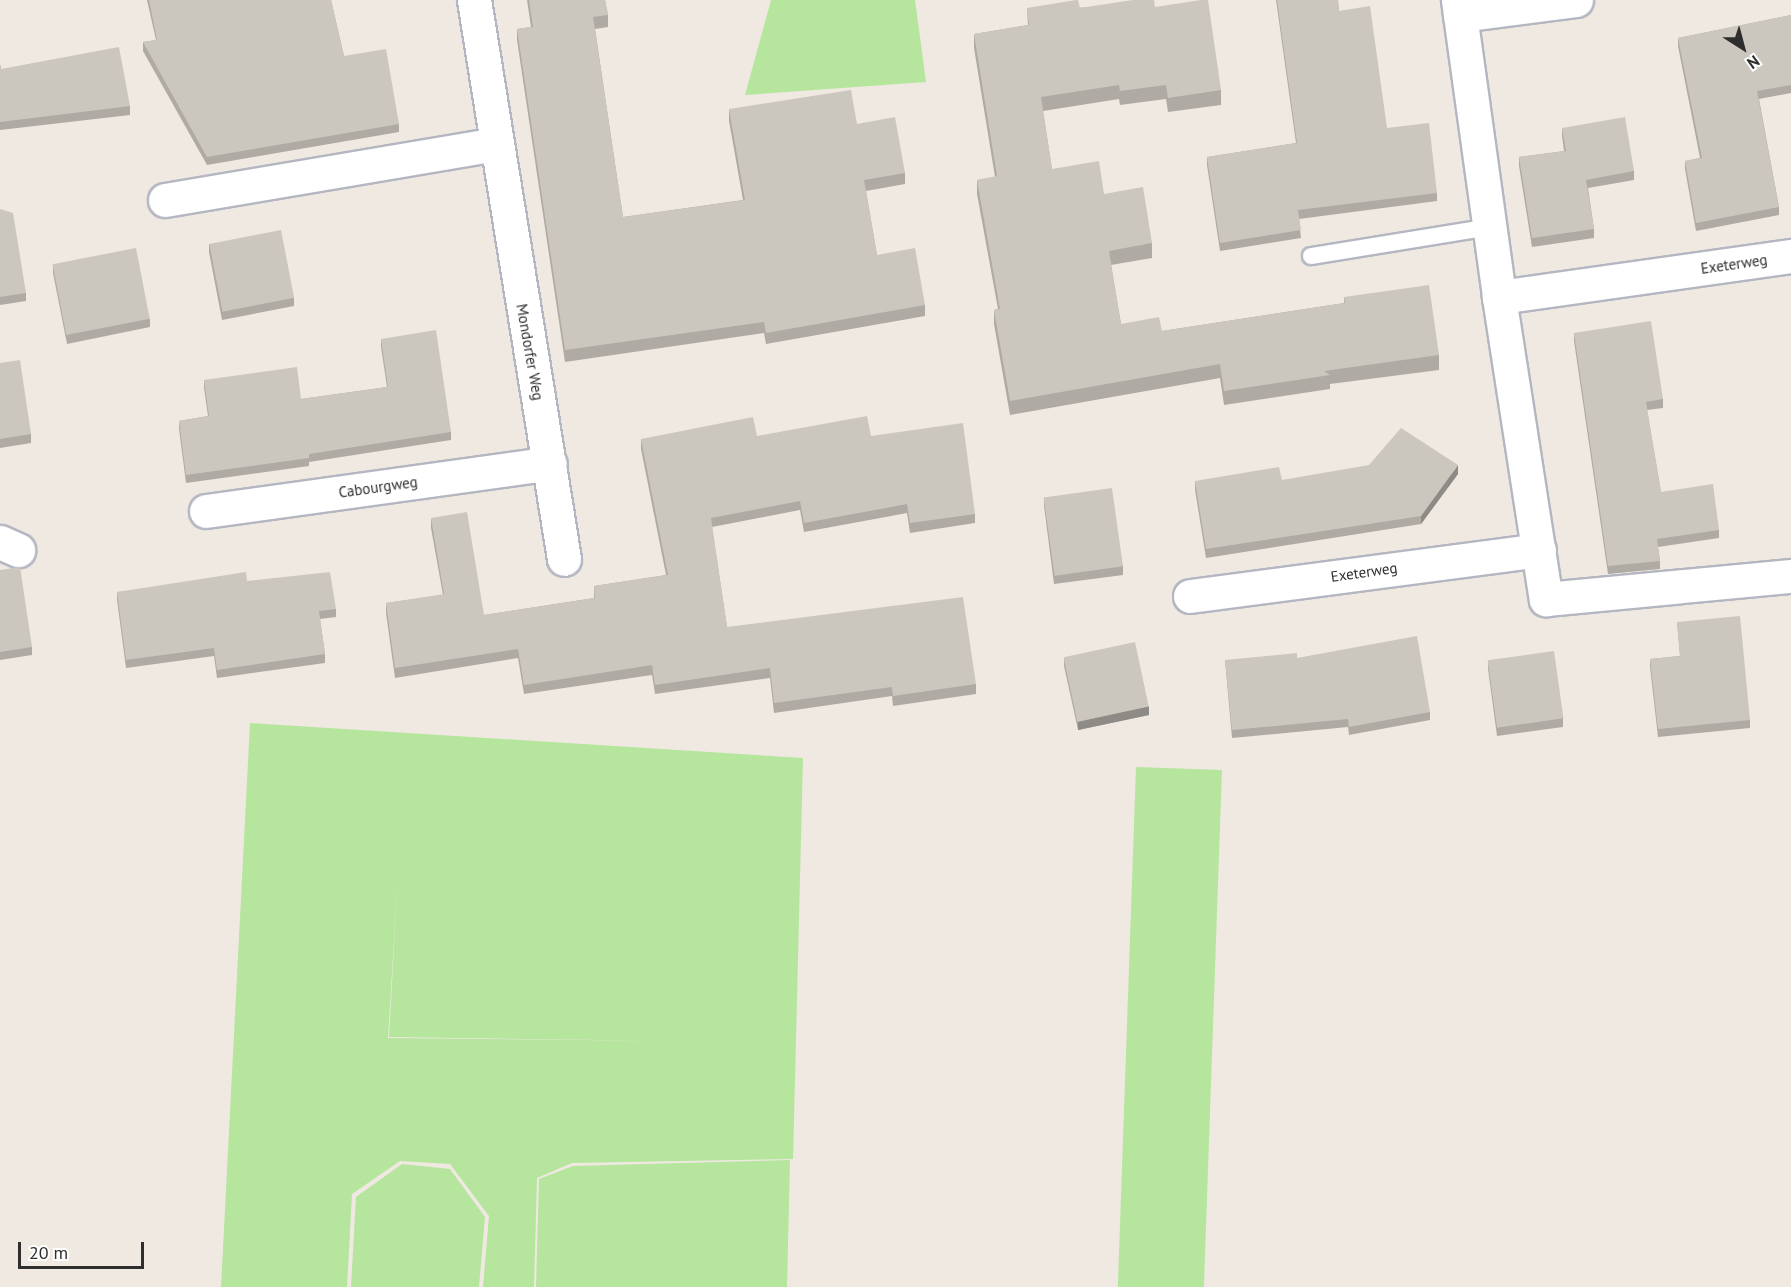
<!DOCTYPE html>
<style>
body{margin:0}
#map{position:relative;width:1791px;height:1287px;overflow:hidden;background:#efe9e1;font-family:"PT Sans",sans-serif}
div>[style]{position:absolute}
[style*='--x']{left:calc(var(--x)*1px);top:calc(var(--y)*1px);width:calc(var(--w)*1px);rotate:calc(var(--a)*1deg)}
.green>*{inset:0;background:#b6e59e;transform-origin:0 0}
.roads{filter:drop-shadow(2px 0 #b4b7c1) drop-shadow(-2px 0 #b4b7c1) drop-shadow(0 2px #b4b7c1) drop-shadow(0 -2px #b4b7c1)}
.lane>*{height:16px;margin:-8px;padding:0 8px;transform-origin:8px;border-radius:8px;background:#fff}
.street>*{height:33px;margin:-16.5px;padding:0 16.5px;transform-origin:16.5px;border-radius:16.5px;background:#fff}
.wall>*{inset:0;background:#afaba4}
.shaded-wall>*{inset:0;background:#8e8b86}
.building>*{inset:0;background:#cbc7bf;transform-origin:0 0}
span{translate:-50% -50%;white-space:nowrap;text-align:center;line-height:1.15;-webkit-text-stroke:5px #fff;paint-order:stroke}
.street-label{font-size:15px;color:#2e2e2e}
.north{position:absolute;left:1713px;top:18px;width:60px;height:60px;-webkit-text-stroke:4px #fff;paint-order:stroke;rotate:144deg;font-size:16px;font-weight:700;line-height:24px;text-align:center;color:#2e2e2e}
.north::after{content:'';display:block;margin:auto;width:21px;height:27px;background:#2e2e2e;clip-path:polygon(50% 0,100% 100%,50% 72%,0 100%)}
.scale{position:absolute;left:18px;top:1242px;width:126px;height:27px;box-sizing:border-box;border:3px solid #2e2e2e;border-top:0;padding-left:8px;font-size:18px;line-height:21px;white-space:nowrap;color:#2e2e2e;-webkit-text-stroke:4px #fff;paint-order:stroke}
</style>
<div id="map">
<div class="green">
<div style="clip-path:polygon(771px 0,915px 0,926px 82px,745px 95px)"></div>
<div style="clip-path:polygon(evenodd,250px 723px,803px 758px,793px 1159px,572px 1163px,537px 1178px,534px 1287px,483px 1287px,489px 1216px,450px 1164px,400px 1161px,352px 1194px,347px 1287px,221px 1287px,250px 723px,398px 874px,389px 1037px,678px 1041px,388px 1038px,398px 874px)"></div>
<div style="left:1136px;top:767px;width:86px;height:520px;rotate:2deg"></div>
<div style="clip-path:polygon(790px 1160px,787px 1287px,536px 1287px,539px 1179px,573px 1166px)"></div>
<div style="clip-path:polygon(402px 1164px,450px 1169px,485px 1217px,479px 1287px,351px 1287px,356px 1197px)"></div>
</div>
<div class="roads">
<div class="lane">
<div style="--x:1311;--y:256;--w:182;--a:-9.2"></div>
</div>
<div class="street">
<div style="--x:474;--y:0;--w:566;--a:80.85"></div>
<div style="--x:1458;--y:0;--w:300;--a:82.1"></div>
<div style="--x:1499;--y:297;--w:306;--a:81.2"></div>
<div style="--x:1546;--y:599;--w:246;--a:-5.4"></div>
<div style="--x:1460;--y:15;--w:117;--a:-7.4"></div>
<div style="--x:165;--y:200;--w:336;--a:-9.6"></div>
<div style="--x:1499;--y:297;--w:295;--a:-8"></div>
<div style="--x:206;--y:511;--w:347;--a:-7.9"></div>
<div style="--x:0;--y:542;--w:20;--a:24"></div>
<div style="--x:1190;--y:596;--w:352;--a:-7.5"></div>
</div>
</div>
<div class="wall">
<div style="clip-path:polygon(147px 0,331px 0,344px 56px,399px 124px,399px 132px,207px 165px,143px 51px,143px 42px,156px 40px)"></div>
<div style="clip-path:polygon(527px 0,605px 0,608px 15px,608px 27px,595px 29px,623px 217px,743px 200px,729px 121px,729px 109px,857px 124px,905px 173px,905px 184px,866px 191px,877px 255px,925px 305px,925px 316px,766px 344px,764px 333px,565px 362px,517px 40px,517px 29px,531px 27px)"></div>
<div style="clip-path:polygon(1276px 0,1338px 0,1339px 11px,1387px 128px,1437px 193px,1437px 201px,1299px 219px,1301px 238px,1220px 251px,1207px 165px,1207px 157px,1296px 143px)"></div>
<div style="clip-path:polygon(1155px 7px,1221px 90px,1221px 105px,1168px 112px,1166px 99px,1120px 105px,1119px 99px,1043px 111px,1052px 169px,1104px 194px,1152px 243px,1152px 258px,1111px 265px,1121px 324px,1162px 331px,1344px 303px,1344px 297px,1439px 355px,1439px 370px,1330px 384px,1330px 389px,1224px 405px,1220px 378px,1010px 415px,994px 324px,994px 310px,998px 309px,977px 194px,977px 180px,995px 177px,974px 48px,974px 34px,1028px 25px,1027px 8px)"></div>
<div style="clip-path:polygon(1791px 15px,1791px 93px,1759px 99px,1779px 207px,1779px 215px,1696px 231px,1685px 169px,1685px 161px,1700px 158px,1678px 46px,1678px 38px)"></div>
<div style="clip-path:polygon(0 64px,1px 69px,130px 106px,130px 115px,0 130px)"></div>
<div style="clip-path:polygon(1562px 128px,1634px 171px,1634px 180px,1588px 188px,1594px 229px,1594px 238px,1532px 247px,1519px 166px,1519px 157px,1564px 151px,1562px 136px)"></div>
<div style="clip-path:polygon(0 209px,26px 293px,26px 301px,0 305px)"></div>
<div style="clip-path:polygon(209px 244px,294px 298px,294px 306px,222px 320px,209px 252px)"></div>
<div style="clip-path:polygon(53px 265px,150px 319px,150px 327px,67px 344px,53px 273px)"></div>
<div style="clip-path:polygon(1574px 333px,1663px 399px,1663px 408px,1647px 410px,1661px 492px,1719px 530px,1719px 538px,1658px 547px,1660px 561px,1660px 569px,1608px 574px,1574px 341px)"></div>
<div style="clip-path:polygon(381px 339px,451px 432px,451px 440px,309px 462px,309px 466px,186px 483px,179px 429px,179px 421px,208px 416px,204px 388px,204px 380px,301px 399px,387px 387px,381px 347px)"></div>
<div style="clip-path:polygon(0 363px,31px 434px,31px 443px,0 448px)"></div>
<div style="clip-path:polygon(757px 436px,871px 436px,975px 514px,975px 523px,910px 533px,907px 513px,804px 532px,800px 510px,712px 527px,727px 627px,976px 684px,976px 694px,893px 706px,892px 696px,774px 713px,770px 678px,655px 694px,652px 675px,524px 694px,518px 658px,395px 678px,386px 613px,386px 603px,443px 595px,431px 528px,431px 518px,484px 615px,594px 598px,594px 586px,666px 575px,641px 449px,641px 439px)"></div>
<div style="clip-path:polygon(1458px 474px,1421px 524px,1206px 558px,1195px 490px,1195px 481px,1282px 480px)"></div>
<div style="clip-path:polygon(1044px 497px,1123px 566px,1123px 575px,1054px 584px,1044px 506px)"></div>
<div style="clip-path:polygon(0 570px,32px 647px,32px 655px,0 660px)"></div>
<div style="clip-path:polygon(247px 581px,336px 609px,336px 617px,320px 619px,325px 654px,325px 663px,217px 678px,214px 656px,126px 668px,117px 600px,117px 592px)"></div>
<div style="clip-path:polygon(1677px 622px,1750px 720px,1750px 728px,1658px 737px,1650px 667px,1650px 659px,1680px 656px)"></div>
<div style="clip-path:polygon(1064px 658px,1149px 715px,1078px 730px,1064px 666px)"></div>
<div style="clip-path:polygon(1297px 658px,1430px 712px,1430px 720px,1349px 735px,1348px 727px,1232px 738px,1225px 660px)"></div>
<div style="clip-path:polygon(1488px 660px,1563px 718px,1563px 727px,1497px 736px,1488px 669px)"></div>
</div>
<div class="shaded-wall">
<div style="clip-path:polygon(1458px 465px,1458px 474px,1421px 524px,1421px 516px)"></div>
<div style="clip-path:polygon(1149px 706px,1149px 715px,1078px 730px,1078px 722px)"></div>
</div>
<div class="building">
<div style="clip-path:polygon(149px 0,331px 0,344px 56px,386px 49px,399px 124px,207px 157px,143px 42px,157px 40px)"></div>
<div style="clip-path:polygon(529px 0,605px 0,608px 15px,593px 17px,623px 217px,745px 200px,729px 109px,851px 90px,857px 124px,895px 117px,905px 173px,864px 180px,877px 255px,915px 248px,925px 305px,766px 333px,764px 322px,565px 350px,517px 29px,533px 27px)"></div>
<div style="clip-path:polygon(1076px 0,1078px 0,1080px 8px,1133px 0,1154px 0,1155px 7px,1201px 0,1208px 0,1221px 90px,1168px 98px,1166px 85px,1120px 91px,1119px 85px,1041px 97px,1052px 169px,1099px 161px,1104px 194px,1143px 187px,1152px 243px,1109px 251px,1121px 324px,1159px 317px,1162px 331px,1345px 303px,1344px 297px,1429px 285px,1439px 355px,1324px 371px,1330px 375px,1224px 391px,1220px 364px,1010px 401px,994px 310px,1000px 309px,977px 180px,997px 176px,974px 34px,1029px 25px,1027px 8px)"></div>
<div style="clip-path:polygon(1277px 0,1338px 0,1339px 11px,1370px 6px,1387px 128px,1429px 123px,1437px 193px,1298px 210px,1301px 230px,1220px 243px,1207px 157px,1297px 143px)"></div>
<div style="clip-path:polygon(1791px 15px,1791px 85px,1757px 91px,1779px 207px,1696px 223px,1685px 161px,1702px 158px,1678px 38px)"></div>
<div style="clip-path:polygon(119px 47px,130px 106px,0 122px,0 64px,1px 69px)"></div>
<div style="clip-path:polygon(1625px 117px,1634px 171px,1586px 180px,1594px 229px,1532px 238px,1519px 157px,1566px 151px,1562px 128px)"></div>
<div style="clip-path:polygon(0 209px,13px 213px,26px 293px,0 297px)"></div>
<div style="left:281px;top:230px;width:69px;height:73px;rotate:79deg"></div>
<div style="left:136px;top:248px;width:72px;height:85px;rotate:79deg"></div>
<div style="clip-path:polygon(1651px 321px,1663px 399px,1646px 402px,1661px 492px,1713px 484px,1719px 530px,1657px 539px,1660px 561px,1608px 566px,1574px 333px)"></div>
<div style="clip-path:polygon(436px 330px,451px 432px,309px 454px,309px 458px,186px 475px,179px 421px,209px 416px,204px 380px,297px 367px,301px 399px,388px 387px,381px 339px)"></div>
<div style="clip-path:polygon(20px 360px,31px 434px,0 439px,0 363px)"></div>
<div style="clip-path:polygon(867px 416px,871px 436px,963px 423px,975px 514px,910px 523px,907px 504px,804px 523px,800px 501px,711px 518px,727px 627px,963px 597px,976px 684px,893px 696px,892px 687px,774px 703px,770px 668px,655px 685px,652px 665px,524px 685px,518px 649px,395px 668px,386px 603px,444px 594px,431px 518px,467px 512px,484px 615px,595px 598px,594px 586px,668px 575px,641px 439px,753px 417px,757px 436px)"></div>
<div style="clip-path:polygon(1401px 428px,1458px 465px,1421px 516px,1206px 549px,1195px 481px,1279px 467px,1282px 480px,1369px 465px)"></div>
<div style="left:1112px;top:488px;width:79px;height:69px;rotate:82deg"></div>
<div style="clip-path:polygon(20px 567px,32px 647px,0 652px,0 570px)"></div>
<div style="clip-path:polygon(246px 572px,247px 581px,330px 572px,336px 609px,319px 611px,325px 654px,217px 670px,214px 648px,126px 660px,117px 592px)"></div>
<div style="clip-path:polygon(1740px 616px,1750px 720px,1658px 729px,1650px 659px,1680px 656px,1677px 622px)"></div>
<div style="clip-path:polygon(1417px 636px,1430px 712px,1349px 727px,1348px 719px,1232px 730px,1225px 660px,1297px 653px,1297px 658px)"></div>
<div style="left:1135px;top:642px;width:66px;height:73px;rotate:78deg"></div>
<div style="left:1554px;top:651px;width:68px;height:67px;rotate:82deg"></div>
</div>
<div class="street-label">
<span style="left:1734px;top:264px;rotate:-8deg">Exeterweg</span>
<span style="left:530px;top:352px;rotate:80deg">Mondorfer Weg</span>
<span style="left:378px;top:487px;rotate:-8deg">Cabourgweg</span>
<span style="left:1364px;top:572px;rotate:-8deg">Exeterweg</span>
</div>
<div class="north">N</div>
<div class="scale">20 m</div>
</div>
